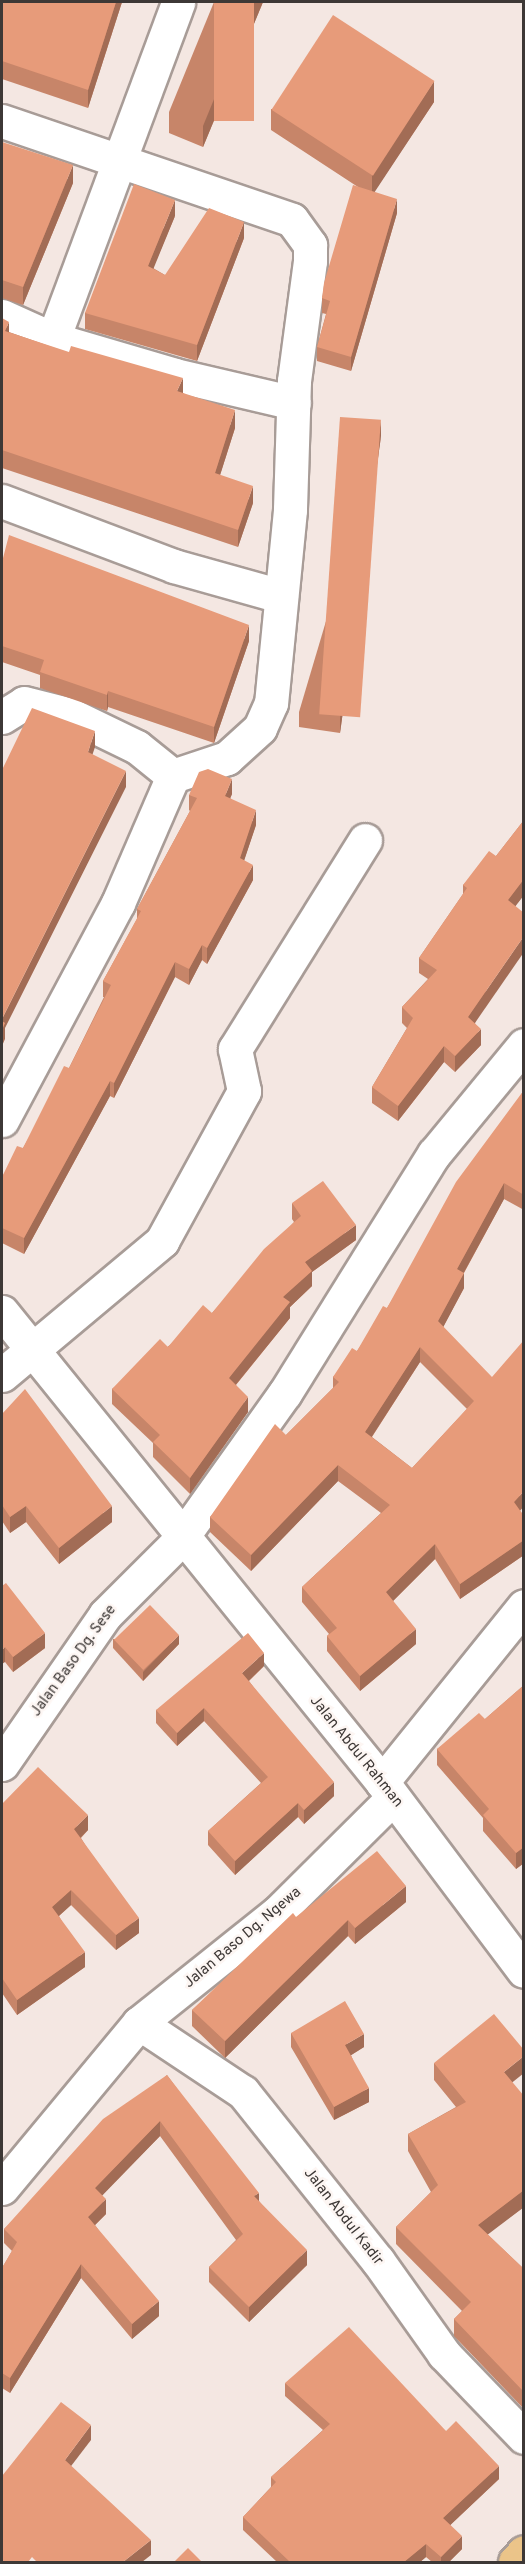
<!DOCTYPE html>
<style>
body{margin:0}
#map{position:relative;width:525px;height:2564px;overflow:hidden;background:#f4e7e2;font-family:Overpass,sans-serif}
div>[style]{position:absolute}
[style*='--x']{left:calc(var(--x)*1px);top:calc(var(--y)*1px);width:calc(var(--w)*1px);rotate:calc(var(--a)*1deg)}
.roads{filter:drop-shadow(2px 0 #a89c97) drop-shadow(-2px 0 #a89c97) drop-shadow(0 2px #a89c97) drop-shadow(0 -2px #a89c97)}
.minor>*{height:33px;margin:-16.5px;padding:0 16.5px;transform-origin:16.5px;border-radius:16.5px;background:#fff}
.major>*{height:33px;margin:-16.5px;padding:0 16.5px;transform-origin:16.5px;border-radius:16.5px;background:#ebc489}
.wall>*{inset:0;background:#c78569}
.shaded-wall>*{inset:0;background:#a26c55}
.building>*{inset:0;background:#e79b7a;transform-origin:0 0}
span{translate:-50% -50%;white-space:nowrap;text-align:center;line-height:1.15;-webkit-text-stroke:5px #fdf6f3;paint-order:stroke}
.street-label{font-size:15px;color:#3d3836}
.frame{position:absolute;inset:0;border:3px solid #3d3836;pointer-events:none}
</style>
<div id="map">
<div class="roads">
<div class="minor">
<div style="--x:2;--y:121;--w:306;--a:18.8"></div>
<div style="--x:292;--y:220;--w:31;--a:54"></div>
<div style="--x:310;--y:245;--w:16;--a:90"></div>
<div style="--x:310;--y:261;--w:121;--a:97.6"></div>
<div style="--x:294;--y:381;--w:129;--a:91.8"></div>
<div style="--x:290;--y:510;--w:194;--a:95.6"></div>
<div style="--x:271;--y:703;--w:27;--a:114"></div>
<div style="--x:260;--y:728;--w:45;--a:137.7"></div>
<div style="--x:227;--y:758;--w:57;--a:161.6"></div>
<div style="--x:173;--y:776;--w:138;--a:113.4"></div>
<div style="--x:118;--y:903;--w:246;--a:118.1"></div>
<div style="--x:2;--y:316;--w:56;--a:24.3"></div>
<div style="--x:53;--y:339;--w:127;--a:16.4"></div>
<div style="--x:175;--y:375;--w:122;--a:13.2"></div>
<div style="--x:53;--y:339;--w:359;--a:-69.6"></div>
<div style="--x:2;--y:501;--w:184;--a:20.7"></div>
<div style="--x:174;--y:566;--w:111;--a:15.7"></div>
<div style="--x:2;--y:717;--w:26;--a:-32"></div>
<div style="--x:24;--y:703;--w:49;--a:14.3"></div>
<div style="--x:71;--y:715;--w:73;--a:25.9"></div>
<div style="--x:137;--y:747;--w:46;--a:38.9"></div>
<div style="--x:2;--y:1312;--w:604;--a:51.04"></div>
<div style="--x:382;--y:1782;--w:236;--a:53.1"></div>
<div style="--x:2;--y:1375;--w:209;--a:-39.9"></div>
<div style="--x:162;--y:1241;--w:171;--a:-61.3"></div>
<div style="--x:244;--y:1091;--w:43;--a:-102.1"></div>
<div style="--x:235;--y:1049;--w:246;--a:-58.1"></div>
<div style="--x:2;--y:1764;--w:181;--a:-55.3"></div>
<div style="--x:105;--y:1615;--w:106;--a:-45"></div>
<div style="--x:180;--y:1540;--w:181;--a:-54.5"></div>
<div style="--x:285;--y:1393;--w:282;--a:-58.1"></div>
<div style="--x:434;--y:1154;--w:141;--a:-50.5"></div>
<div style="--x:382;--y:1782;--w:226;--a:-51.1"></div>
<div style="--x:139;--y:2023;--w:125;--a:33.6"></div>
<div style="--x:243;--y:2092;--w:216;--a:51.4"></div>
<div style="--x:378;--y:2261;--w:114;--a:54.6"></div>
<div style="--x:444;--y:2354;--w:115;--a:46.1"></div>
<div style="--x:2;--y:2188;--w:214;--a:-50.3"></div>
<div style="--x:139;--y:2023;--w:176;--a:-38.6"></div>
<div style="--x:277;--y:1913;--w:163;--a:-44.8"></div>
</div>
<div class="major">
<div style="--x:515;--y:2562;--w:13;--a:-48"></div>
</div>
</div>
<div class="wall">
<div style="clip-path:polygon(2px 2px,122px 2px,88px 108px,2px 79px)"></div>
<div style="clip-path:polygon(214px 2px,263px 2px,203px 147px,169px 133px,169px 112px)"></div>
<div style="clip-path:polygon(434px 102px,374px 192px,397px 213px,351px 371px,317px 361px,317px 347px,326px 314px,322px 313px,322px 298px,358px 187px,271px 130px,271px 109px)"></div>
<div style="clip-path:polygon(2px 142px,73px 183px,23px 305px,2px 298px)"></div>
<div style="clip-path:polygon(175px 216px,153px 268px,165px 275px,244px 238px,197px 361px,85px 329px,85px 313px)"></div>
<div style="clip-path:polygon(2px 318px,9px 332px,183px 393px,235px 428px,220px 475px,253px 503px,238px 547px,2px 468px)"></div>
<div style="clip-path:polygon(381px 436px,340px 733px,299px 727px,299px 712px)"></div>
<div style="clip-path:polygon(2px 562px,249px 641px,214px 743px,108px 707px,107px 711px,40px 688px,40px 675px,2px 662px)"></div>
<div style="clip-path:polygon(232px 794px,230px 798px,256px 825px,244px 860px,253px 880px,207px 964px,202px 960px,189px 985px,175px 977px,114px 1098px,110px 1096px,24px 1254px,2px 1243px,2px 1177px,23px 1148px,69px 1068px,104px 997px,103px 997px,103px 981px,137px 919px,137px 909px,190px 811px,189px 810px,189px 795px)"></div>
<div style="clip-path:polygon(524px 820px,524px 895px,515px 906px,475px 1023px,481px 1045px,455px 1072px,444px 1062px,398px 1121px,372px 1103px,372px 1087px,407px 1028px,402px 1023px,402px 1007px,428px 979px,419px 973px,419px 958px,463px 894px,463px 885px,496px 856px)"></div>
<div style="clip-path:polygon(evenodd,524px 1090px,524px 1210px,504px 1199px,464px 1273px,464px 1288px,443px 1327px,524px 1506px,520px 1511px,524px 1516px,524px 1555px,460px 1599px,435px 1559px,393px 1601px,416px 1644px,360px 1691px,327px 1651px,327px 1636px,329px 1634px,302px 1602px,302px 1587px,381px 1513px,338px 1481px,251px 1571px,210px 1532px,210px 1517px,286px 1435px,333px 1388px,333px 1377px,357px 1351px,387px 1308px,524px 1090px,420px 1362px,467px 1409px,412px 1468px,372px 1437px,420px 1362px)"></div>
<div style="clip-path:polygon(292px 1203px,356px 1240px,312px 1272px,312px 1286px,290px 1307px,290px 1318px,236px 1385px,248px 1412px,190px 1494px,153px 1457px,153px 1443px,112px 1404px,112px 1389px,212px 1313px,294px 1222px,292px 1219px)"></div>
<div style="clip-path:polygon(2px 1414px,112px 1522px,59px 1564px,26px 1522px,10px 1533px,2px 1521px)"></div>
<div style="clip-path:polygon(2px 1586px,45px 1648px,13px 1672px,5px 1662px)"></div>
<div style="clip-path:polygon(113px 1639px,179px 1644px,143px 1681px,113px 1648px)"></div>
<div style="clip-path:polygon(264px 1666px,249px 1681px,334px 1796px,304px 1824px,298px 1817px,235px 1875px,208px 1845px,208px 1831px,261px 1783px,204px 1721px,177px 1746px,156px 1723px,156px 1710px)"></div>
<div style="clip-path:polygon(524px 1685px,524px 1863px,516px 1869px,483px 1831px,483px 1818px,437px 1765px,437px 1749px,485px 1719px)"></div>
<div style="clip-path:polygon(2px 1804px,88px 1830px,81px 1838px,139px 1933px,116px 1950px,71px 1905px,59px 1916px,85px 1967px,17px 2015px,2px 1993px)"></div>
<div style="clip-path:polygon(406px 1902px,355px 1944px,348px 1936px,225px 2058px,192px 2026px,192px 2010px,296px 1917px)"></div>
<div style="clip-path:polygon(291px 2033px,364px 2047px,351px 2055px,369px 2102px,334px 2120px,291px 2047px)"></div>
<div style="clip-path:polygon(434px 2063px,512px 2082px,524px 2207px,487px 2234px,524px 2269px,524px 2409px,454px 2336px,454px 2319px,462px 2311px,396px 2244px,396px 2227px,431px 2192px,408px 2151px,408px 2134px,456px 2107px,434px 2080px)"></div>
<div style="clip-path:polygon(167px 2075px,259px 2201px,307px 2265px,249px 2322px,209px 2282px,209px 2267px,236px 2240px,160px 2136px,102px 2195px,106px 2214px,95px 2225px,159px 2316px,132px 2339px,81px 2278px,10px 2393px,2px 2388px,2px 2268px,12px 2251px,4px 2243px,4px 2229px)"></div>
<div style="clip-path:polygon(285px 2383px,446px 2431px,499px 2479px,450px 2525px,462px 2549px,449px 2562px,432px 2562px,426px 2557px,420px 2562px,277px 2562px,243px 2530px,243px 2517px,271px 2487px,271px 2477px,323px 2430px,285px 2396px)"></div>
</div>
<div class="shaded-wall">
<div style="clip-path:polygon(116px 2px,122px 2px,88px 108px,88px 90px)"></div>
<div style="clip-path:polygon(254px 2px,263px 2px,203px 147px,203px 126px)"></div>
<div style="clip-path:polygon(434px 81px,434px 102px,372px 196px,372px 175px)"></div>
<div style="clip-path:polygon(73px 165px,73px 183px,23px 305px,23px 287px)"></div>
<div style="clip-path:polygon(397px 199px,397px 213px,351px 371px,351px 357px)"></div>
<div style="clip-path:polygon(175px 200px,175px 216px,148px 282px,148px 266px)"></div>
<div style="clip-path:polygon(244px 222px,244px 238px,197px 361px,197px 345px)"></div>
<div style="clip-path:polygon(9px 322px,9px 340px,5px 331px)"></div>
<div style="clip-path:polygon(183px 378px,183px 396px,177px 391px)"></div>
<div style="clip-path:polygon(235px 410px,235px 428px,215px 491px,215px 473px)"></div>
<div style="clip-path:polygon(381px 420px,381px 436px,340px 733px,340px 718px)"></div>
<div style="clip-path:polygon(253px 486px,253px 503px,238px 547px,238px 530px)"></div>
<div style="clip-path:polygon(249px 625px,249px 641px,214px 743px,214px 727px)"></div>
<div style="clip-path:polygon(108px 691px,108px 707px,107px 711px,107px 695px)"></div>
<div style="clip-path:polygon(95px 731px,95px 747px,88px 768px,88px 752px)"></div>
<div style="clip-path:polygon(126px 771px,126px 787px,5px 1028px,5px 1039px,2px 1046px,2px 1019px)"></div>
<div style="clip-path:polygon(232px 779px,232px 794px,225px 811px,225px 796px)"></div>
<div style="clip-path:polygon(256px 810px,256px 825px,240px 873px,240px 858px)"></div>
<div style="clip-path:polygon(253px 865px,253px 880px,207px 964px,207px 948px)"></div>
<div style="clip-path:polygon(524px 879px,524px 895px,508px 916px,508px 900px)"></div>
<div style="clip-path:polygon(524px 936px,524px 952px,468px 1033px,468px 1017px)"></div>
<div style="clip-path:polygon(202px 945px,202px 960px,189px 985px,189px 969px)"></div>
<div style="clip-path:polygon(175px 962px,175px 977px,114px 1098px,114px 1083px)"></div>
<div style="clip-path:polygon(481px 1029px,481px 1045px,455px 1072px,455px 1056px)"></div>
<div style="clip-path:polygon(444px 1046px,444px 1062px,398px 1121px,398px 1106px)"></div>
<div style="clip-path:polygon(110px 1081px,110px 1096px,24px 1254px,24px 1238px)"></div>
<div style="clip-path:polygon(504px 1183px,504px 1199px,457px 1285px,457px 1269px)"></div>
<div style="clip-path:polygon(356px 1225px,356px 1240px,312px 1272px,312px 1286px,290px 1307px,290px 1318px,229px 1393px,229px 1378px,283px 1297px,305px 1262px)"></div>
<div style="clip-path:polygon(464px 1273px,464px 1288px,438px 1337px,438px 1321px)"></div>
<div style="clip-path:polygon(420px 1347px,420px 1362px,365px 1447px,365px 1432px)"></div>
<div style="clip-path:polygon(248px 1397px,248px 1412px,190px 1494px,190px 1478px)"></div>
<div style="clip-path:polygon(338px 1465px,338px 1481px,251px 1571px,251px 1555px)"></div>
<div style="clip-path:polygon(524px 1491px,524px 1506px,514px 1517px,514px 1502px)"></div>
<div style="clip-path:polygon(26px 1506px,26px 1522px,10px 1533px,10px 1517px)"></div>
<div style="clip-path:polygon(112px 1506px,112px 1522px,59px 1564px,59px 1548px)"></div>
<div style="clip-path:polygon(524px 1540px,524px 1555px,460px 1599px,460px 1584px)"></div>
<div style="clip-path:polygon(435px 1544px,435px 1559px,386px 1608px,386px 1592px)"></div>
<div style="clip-path:polygon(416px 1629px,416px 1644px,360px 1691px,360px 1676px)"></div>
<div style="clip-path:polygon(45px 1633px,45px 1648px,13px 1672px,13px 1657px)"></div>
<div style="clip-path:polygon(179px 1635px,179px 1644px,143px 1681px,143px 1672px)"></div>
<div style="clip-path:polygon(5px 1647px,5px 1662px,2px 1664px,2px 1650px)"></div>
<div style="clip-path:polygon(264px 1653px,264px 1666px,242px 1687px,242px 1673px)"></div>
<div style="clip-path:polygon(204px 1708px,204px 1721px,177px 1746px,177px 1733px)"></div>
<div style="clip-path:polygon(334px 1782px,334px 1796px,304px 1824px,304px 1810px)"></div>
<div style="clip-path:polygon(298px 1803px,298px 1817px,235px 1875px,235px 1861px)"></div>
<div style="clip-path:polygon(88px 1815px,88px 1830px,74px 1844px,74px 1829px)"></div>
<div style="clip-path:polygon(524px 1847px,524px 1863px,516px 1869px,516px 1853px)"></div>
<div style="clip-path:polygon(406px 1886px,406px 1902px,355px 1944px,355px 1928px)"></div>
<div style="clip-path:polygon(71px 1890px,71px 1905px,52px 1922px,52px 1907px)"></div>
<div style="clip-path:polygon(139px 1918px,139px 1933px,116px 1950px,116px 1935px)"></div>
<div style="clip-path:polygon(348px 1920px,348px 1936px,225px 2058px,225px 2041px)"></div>
<div style="clip-path:polygon(85px 1952px,85px 1967px,17px 2015px,17px 2000px)"></div>
<div style="clip-path:polygon(364px 2034px,364px 2047px,345px 2059px,345px 2045px)"></div>
<div style="clip-path:polygon(524px 2056px,524px 2073px,504px 2089px,504px 2072px)"></div>
<div style="clip-path:polygon(369px 2088px,369px 2102px,334px 2120px,334px 2107px)"></div>
<div style="clip-path:polygon(160px 2121px,160px 2136px,95px 2203px,95px 2188px)"></div>
<div style="clip-path:polygon(524px 2190px,524px 2207px,478px 2242px,478px 2225px)"></div>
<div style="clip-path:polygon(259px 2193px,259px 2208px,254px 2196px)"></div>
<div style="clip-path:polygon(106px 2199px,106px 2214px,88px 2232px,88px 2217px)"></div>
<div style="clip-path:polygon(307px 2250px,307px 2265px,249px 2322px,249px 2307px)"></div>
<div style="clip-path:polygon(81px 2264px,81px 2278px,10px 2393px,10px 2378px)"></div>
<div style="clip-path:polygon(159px 2301px,159px 2316px,132px 2339px,132px 2324px)"></div>
<div style="clip-path:polygon(91px 2425px,91px 2440px,65px 2474px,65px 2460px)"></div>
<div style="clip-path:polygon(499px 2466px,499px 2479px,443px 2532px,443px 2518px)"></div>
<div style="clip-path:polygon(462px 2536px,462px 2549px,449px 2562px,441px 2562px,441px 2557px)"></div>
<div style="clip-path:polygon(151px 2540px,151px 2555px,142px 2562px,123px 2562px)"></div>
<div style="clip-path:polygon(426px 2544px,426px 2557px,420px 2562px,404px 2562px)"></div>
</div>
<div class="building">
<div style="clip-path:polygon(2px 2px,116px 2px,88px 90px,2px 61px)"></div>
<div style="left:214px;top:2px;width:40px;height:119px"></div>
<div style="left:333px;top:15px;width:121px;height:113px;rotate:33deg"></div>
<div style="clip-path:polygon(2px 142px,73px 165px,23px 287px,2px 280px)"></div>
<div style="clip-path:polygon(134px 184px,175px 200px,148px 266px,165px 275px,209px 208px,244px 222px,197px 345px,85px 313px)"></div>
<div style="clip-path:polygon(353px 185px,397px 199px,351px 357px,317px 347px,330px 301px,322px 298px,324px 283px)"></div>
<div style="clip-path:polygon(2px 318px,9px 322px,5px 331px,69px 352px,71px 346px,183px 378px,177px 391px,235px 410px,215px 473px,253px 486px,238px 530px,2px 450px)"></div>
<div style="left:340px;top:417px;width:41px;height:298px;rotate:4deg"></div>
<div style="clip-path:polygon(9px 535px,249px 625px,214px 727px,108px 691px,107px 695px,40px 672px,44px 660px,2px 646px,2px 562px)"></div>
<div style="clip-path:polygon(32px 708px,95px 731px,88px 752px,126px 771px,2px 1019px,2px 770px)"></div>
<div style="clip-path:polygon(208px 769px,232px 779px,225px 796px,256px 810px,240px 858px,253px 865px,207px 948px,202px 945px,189px 969px,175px 962px,114px 1083px,110px 1081px,24px 1238px,2px 1228px,2px 1177px,17px 1146px,23px 1148px,64px 1066px,69px 1068px,111px 985px,103px 981px,141px 911px,137px 909px,197px 798px,189px 795px,199px 772px)"></div>
<div style="clip-path:polygon(524px 820px,524px 879px,508px 900px,524px 913px,524px 936px,468px 1017px,481px 1029px,455px 1056px,444px 1046px,398px 1106px,372px 1087px,413px 1018px,402px 1007px,437px 970px,419px 958px,467px 888px,463px 885px,489px 851px,496px 856px)"></div>
<div style="clip-path:polygon(2px 1021px,5px 1023px,2px 1030px)"></div>
<div style="clip-path:polygon(evenodd,524px 1090px,524px 1195px,504px 1183px,457px 1269px,464px 1273px,438px 1321px,492px 1377px,524px 1340px,524px 1491px,514px 1502px,524px 1516px,524px 1540px,460px 1584px,435px 1544px,386px 1592px,416px 1629px,360px 1676px,327px 1636px,337px 1628px,302px 1587px,390px 1505px,338px 1465px,251px 1555px,210px 1517px,275px 1424px,286px 1435px,339px 1382px,333px 1377px,352px 1348px,357px 1351px,383px 1306px,387px 1308px,456px 1182px,524px 1090px,420px 1347px,474px 1401px,412px 1468px,365px 1432px,420px 1347px)"></div>
<div style="clip-path:polygon(323px 1181px,356px 1225px,305px 1262px,312px 1271px,283px 1297px,290px 1302px,229px 1378px,248px 1397px,190px 1478px,153px 1442px,160px 1435px,112px 1389px,160px 1339px,168px 1347px,203px 1305px,212px 1313px,264px 1249px,301px 1216px,292px 1203px)"></div>
<div style="clip-path:polygon(25px 1389px,112px 1506px,59px 1548px,26px 1506px,10px 1517px,2px 1505px,2px 1414px)"></div>
<div style="clip-path:polygon(6px 1583px,45px 1633px,13px 1657px,5px 1647px,2px 1650px,2px 1586px)"></div>
<div style="left:150px;top:1605px;width:42px;height:50px;rotate:46deg"></div>
<div style="clip-path:polygon(248px 1633px,264px 1653px,242px 1673px,334px 1782px,304px 1810px,298px 1803px,235px 1861px,208px 1831px,268px 1777px,204px 1708px,177px 1733px,156px 1710px)"></div>
<div style="clip-path:polygon(524px 1685px,524px 1847px,516px 1853px,483px 1815px,489px 1809px,437px 1749px,479px 1713px,485px 1719px)"></div>
<div style="clip-path:polygon(38px 1767px,88px 1815px,74px 1829px,139px 1918px,116px 1935px,71px 1890px,52px 1907px,85px 1952px,17px 2000px,2px 1978px,2px 1804px)"></div>
<div style="clip-path:polygon(377px 1851px,406px 1886px,355px 1928px,348px 1920px,225px 2041px,192px 2010px,293px 1913px,296px 1917px)"></div>
<div style="clip-path:polygon(345px 2001px,364px 2034px,345px 2045px,369px 2088px,334px 2107px,291px 2033px)"></div>
<div style="clip-path:polygon(494px 2014px,524px 2050px,524px 2056px,504px 2072px,524px 2096px,524px 2190px,478px 2225px,524px 2269px,524px 2392px,454px 2319px,471px 2302px,396px 2227px,438px 2185px,408px 2134px,466px 2102px,434px 2063px)"></div>
<div style="clip-path:polygon(167px 2075px,259px 2193px,254px 2196px,307px 2250px,249px 2307px,209px 2267px,243px 2234px,160px 2121px,95px 2188px,106px 2199px,88px 2217px,159px 2301px,132px 2324px,81px 2264px,10px 2378px,2px 2373px,2px 2268px,17px 2242px,4px 2229px,103px 2119px)"></div>
<div style="clip-path:polygon(349px 2327px,446px 2431px,456px 2421px,499px 2466px,443px 2518px,462px 2536px,441px 2557px,426px 2544px,404px 2562px,290px 2562px,243px 2517px,276px 2482px,271px 2477px,330px 2424px,285px 2383px)"></div>
<div style="clip-path:polygon(61px 2402px,91px 2425px,65px 2460px,151px 2540px,123px 2562px,37px 2562px,32px 2557px,28px 2562px,2px 2562px,2px 2476px)"></div>
<div style="clip-path:polygon(188px 2548px,202px 2562px,174px 2562px)"></div>
</div>
<div class="street-label">
<span style="left:74px;top:1661px;rotate:-54deg">Jalan Baso Dg. Sese</span>
<span style="left:356px;top:1752px;rotate:51deg">Jalan Abdul Rahman</span>
<span style="left:243px;top:1938px;rotate:-40deg">Jalan Baso Dg. Ngewa</span>
<span style="left:343px;top:2217px;rotate:52deg">Jalan Abdul Kadir</span>
</div>
<div class="frame"></div>
</div>
